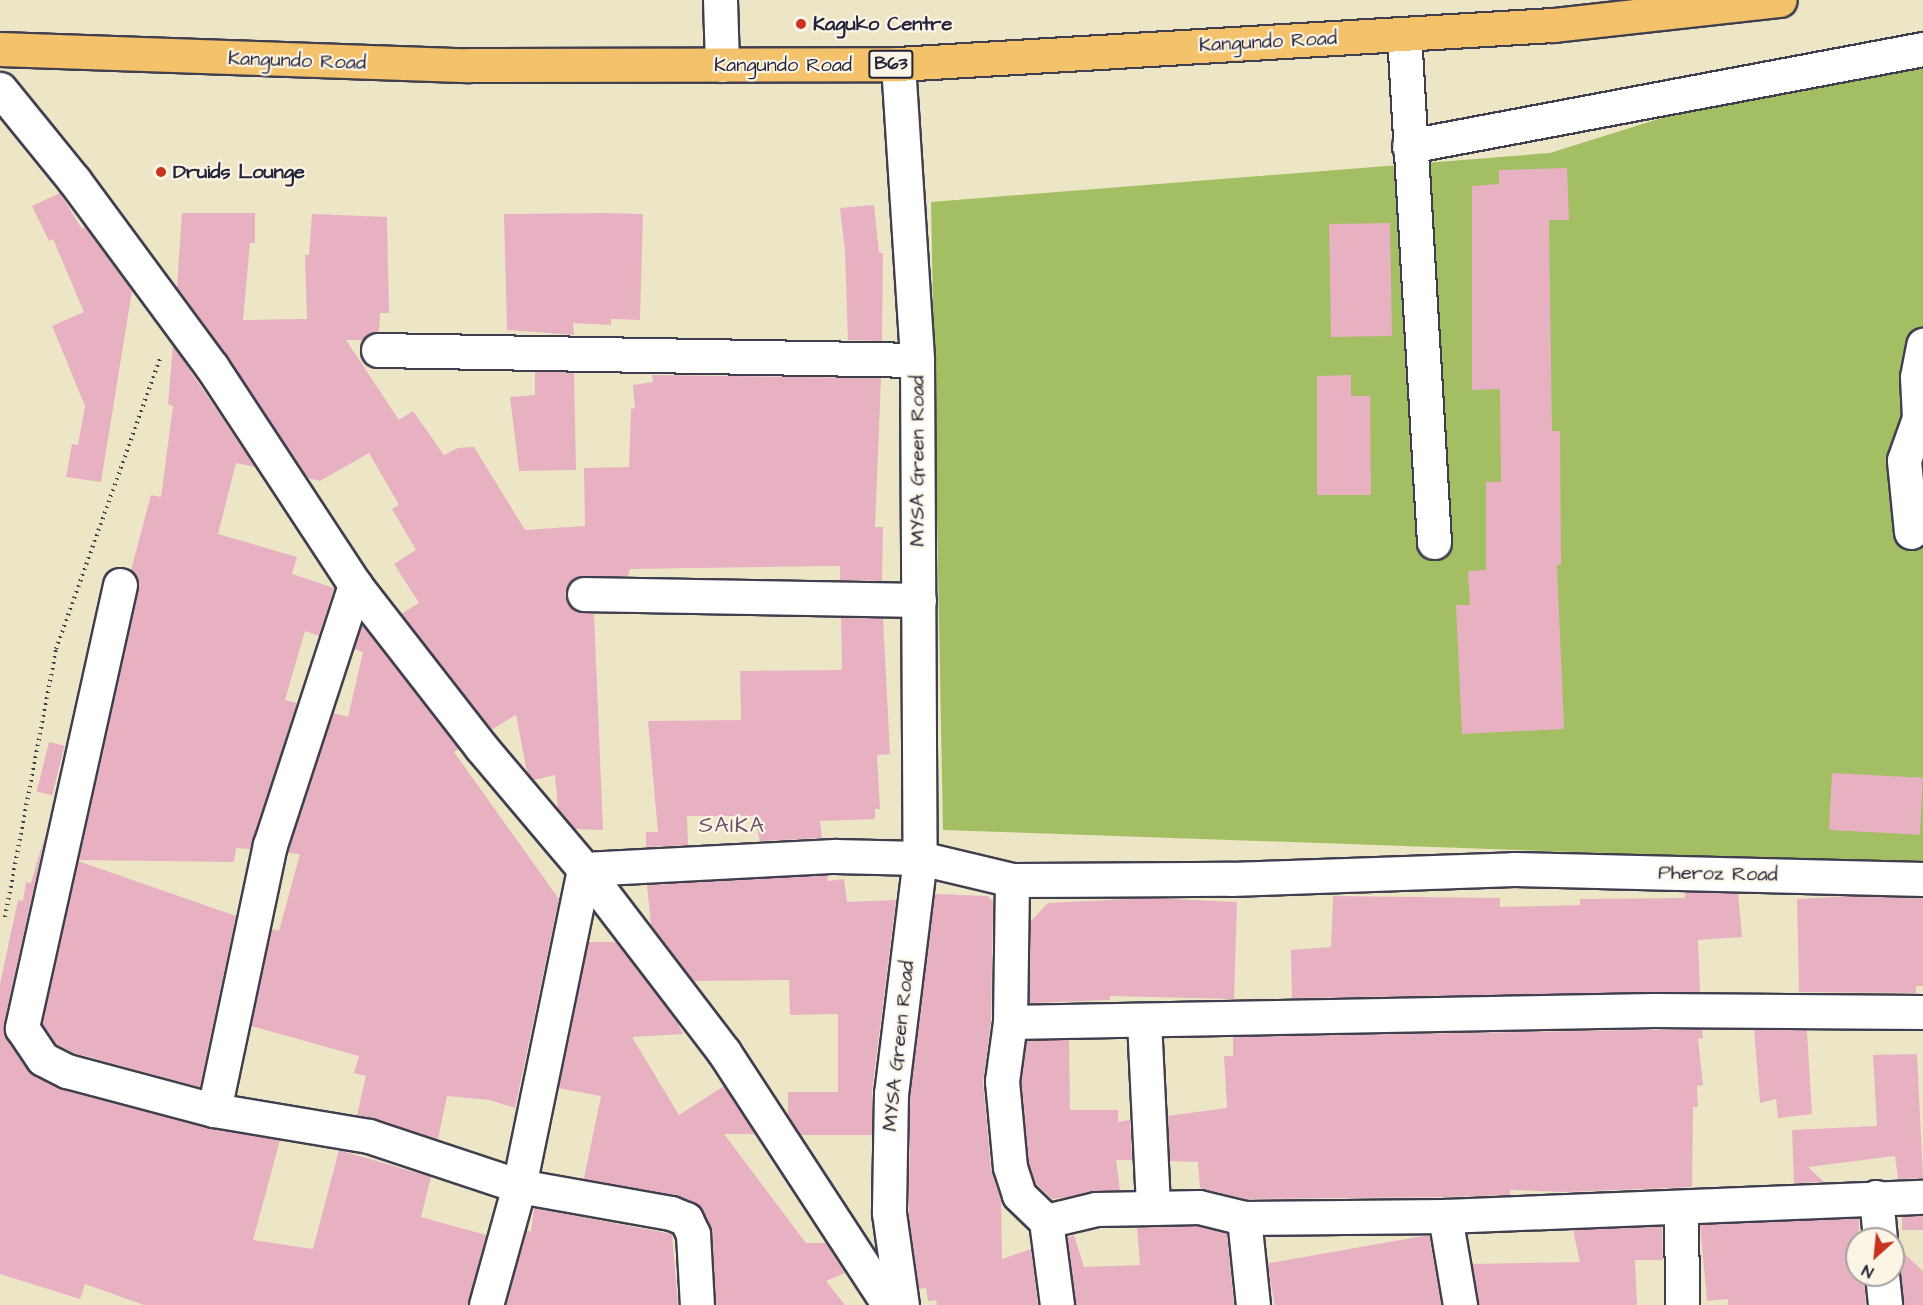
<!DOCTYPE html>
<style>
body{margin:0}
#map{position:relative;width:1923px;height:1305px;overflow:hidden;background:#ede6c6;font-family:"Architects Daughter",sans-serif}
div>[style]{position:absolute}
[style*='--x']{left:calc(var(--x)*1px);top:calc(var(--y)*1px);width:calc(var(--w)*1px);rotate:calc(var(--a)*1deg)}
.green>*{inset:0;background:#a4be64}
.building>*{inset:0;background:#e7b1c2;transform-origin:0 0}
.path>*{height:4px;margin-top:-2px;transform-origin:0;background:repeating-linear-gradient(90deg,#403f50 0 1.5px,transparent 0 6px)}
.roads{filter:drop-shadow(2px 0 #403f50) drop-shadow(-2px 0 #403f50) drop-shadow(0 2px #403f50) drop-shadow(0 -2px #403f50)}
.minor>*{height:33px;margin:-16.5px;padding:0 16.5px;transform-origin:16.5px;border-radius:16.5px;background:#fff}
.highway>*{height:33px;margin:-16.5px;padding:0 16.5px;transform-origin:16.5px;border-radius:16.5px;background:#f4c26a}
.dots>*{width:16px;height:16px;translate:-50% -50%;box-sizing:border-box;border:3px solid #fcf5e5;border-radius:50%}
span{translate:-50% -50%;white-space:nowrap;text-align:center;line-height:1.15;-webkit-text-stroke:4.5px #fcf5e5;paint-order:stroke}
.shield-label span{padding:2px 4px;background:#fcf5e5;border:2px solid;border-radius:4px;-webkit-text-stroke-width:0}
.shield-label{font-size:18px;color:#22223b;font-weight:700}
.poi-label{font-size:20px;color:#22223b;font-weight:700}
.left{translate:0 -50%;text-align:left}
.street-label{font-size:20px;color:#22223b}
.quarter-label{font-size:22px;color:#67546a;letter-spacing:1.5px}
.north{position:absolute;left:1845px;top:1227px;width:60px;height:60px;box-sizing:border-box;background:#fcf5e5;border:2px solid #a5a1a1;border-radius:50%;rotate:207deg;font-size:16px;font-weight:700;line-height:24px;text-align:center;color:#22223b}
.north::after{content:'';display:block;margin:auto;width:21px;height:27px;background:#c8321e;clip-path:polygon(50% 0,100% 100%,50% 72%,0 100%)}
</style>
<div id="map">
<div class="green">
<div style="clip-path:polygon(1923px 36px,1923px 864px,943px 830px,931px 202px,1550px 153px)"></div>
</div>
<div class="building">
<div style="clip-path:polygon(1567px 168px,1569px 220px,1549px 220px,1552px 431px,1560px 431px,1561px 565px,1557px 565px,1564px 729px,1462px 734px,1456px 605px,1470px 605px,1468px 571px,1486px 570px,1486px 482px,1501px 482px,1500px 389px,1472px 390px,1472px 186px,1499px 184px,1499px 170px)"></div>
<div style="clip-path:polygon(60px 193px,82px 229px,85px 227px,132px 291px,101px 482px,66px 477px,72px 444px,78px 445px,85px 406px,52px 326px,84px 312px,53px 239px,49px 241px,32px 206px)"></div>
<div style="clip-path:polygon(874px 205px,879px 253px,883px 253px,882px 341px,848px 340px,845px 251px,840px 208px)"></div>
<div style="clip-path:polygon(182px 213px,255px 213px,255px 243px,250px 243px,243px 320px,307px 319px,305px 255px,309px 255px,312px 214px,387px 217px,389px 313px,380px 313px,379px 331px,362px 340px,346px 340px,399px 420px,413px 411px,444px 455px,458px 448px,474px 447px,525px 530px,585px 526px,584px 468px,629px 467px,631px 409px,635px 408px,633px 385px,653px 382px,652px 375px,881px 378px,875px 527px,883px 527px,882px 581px,840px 580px,840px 566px,630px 569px,628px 576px,574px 578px,565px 593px,568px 604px,575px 610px,601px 613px,594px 614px,603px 830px,575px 829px,558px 809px,555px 775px,534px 780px,527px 772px,516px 715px,491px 730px,401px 614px,419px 603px,394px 564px,416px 550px,392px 509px,399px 505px,369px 453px,320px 481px,308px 478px,177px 288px)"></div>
<div style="clip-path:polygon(605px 213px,643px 214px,640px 320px,611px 319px,611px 325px,573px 323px,574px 335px,507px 330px,504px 214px)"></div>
<div style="left:1390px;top:223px;width:113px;height:61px;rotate:89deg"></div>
<div style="clip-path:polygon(173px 345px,255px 467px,236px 463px,218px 534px,297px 557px,292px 574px,334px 588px,319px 636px,305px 631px,285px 700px,297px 703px,250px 849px,236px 848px,234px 862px,78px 860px,138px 589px,131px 570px,151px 495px,161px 497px,173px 406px,168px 404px)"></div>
<div style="clip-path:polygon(535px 372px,574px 372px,576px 470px,519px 471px,510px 397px,535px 395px)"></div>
<div style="clip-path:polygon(1351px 375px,1351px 396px,1370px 396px,1371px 495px,1317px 495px,1317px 376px)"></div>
<div style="clip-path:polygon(841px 617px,883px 618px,890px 754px,877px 755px,880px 809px,875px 809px,875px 819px,820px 821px,822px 838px,760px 841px,754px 816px,687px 816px,688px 845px,646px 847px,646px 832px,658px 832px,648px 721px,741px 720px,740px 671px,842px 670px)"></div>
<div style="clip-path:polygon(362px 624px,459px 749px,454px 752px,559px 899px,515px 1108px,490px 1100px,447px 1096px,438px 1139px,357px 1115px,366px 1076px,354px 1073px,359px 1056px,251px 1026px,271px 929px,279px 931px,300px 854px,287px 853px,288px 850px,333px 713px,348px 717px,363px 652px,354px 649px)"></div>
<div style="left:49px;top:742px;width:16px;height:51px;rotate:14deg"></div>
<div style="left:1832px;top:773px;width:91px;height:57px;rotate:3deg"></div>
<div style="clip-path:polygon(46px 832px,4px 1024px,6px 1038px,28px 1070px,62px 1089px,209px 1128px,280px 1140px,253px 1240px,313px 1249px,339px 1150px,431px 1177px,421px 1217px,486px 1235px,468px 1305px,144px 1305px,85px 1284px,80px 1299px,0 1274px,0 984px,18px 900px,23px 901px,26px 882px,31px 883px)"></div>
<div style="clip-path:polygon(78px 861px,236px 916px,200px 1087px,74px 1053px,56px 1044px,42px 1024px)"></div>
<div style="clip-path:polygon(827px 875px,828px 881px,844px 879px,847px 902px,896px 900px,872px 1091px,872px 1135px,800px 1135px,788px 1116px,788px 1092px,838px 1092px,838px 1014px,790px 1015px,789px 980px,693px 981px,651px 925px,647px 885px)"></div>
<div style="clip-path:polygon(1685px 892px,1738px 893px,1742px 937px,1698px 940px,1700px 992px,1292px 998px,1291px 950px,1331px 947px,1333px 896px,1500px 898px,1500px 907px,1580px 905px,1580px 899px,1685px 898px)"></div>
<div style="clip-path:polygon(934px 894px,988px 896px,993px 902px,991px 1021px,983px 1082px,991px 1169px,1001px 1200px,1002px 1259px,1031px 1249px,1038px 1305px,937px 1305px,936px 1300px,928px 1301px,926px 1288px,919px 1289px,909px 1221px,910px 1094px)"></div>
<div style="clip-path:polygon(1850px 896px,1923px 898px,1923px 986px,1916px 986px,1916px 993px,1799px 992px,1797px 899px)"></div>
<div style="clip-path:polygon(1149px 898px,1237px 902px,1234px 999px,1110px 996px,1110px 1000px,1029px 1003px,1030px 922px,1048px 903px)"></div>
<div style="clip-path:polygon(588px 942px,616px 942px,676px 1020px,683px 1034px,632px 1037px,679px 1115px,724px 1086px,755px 1134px,724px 1134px,806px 1243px,826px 1243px,845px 1273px,826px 1281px,845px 1305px,716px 1305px,712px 1233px,703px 1211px,694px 1202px,675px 1195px,579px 1178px,584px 1178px,601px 1096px,558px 1088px)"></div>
<div style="clip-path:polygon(1702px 1029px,1703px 1038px,1698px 1039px,1703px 1085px,1697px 1086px,1698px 1107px,1693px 1107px,1692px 1187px,1566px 1192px,1510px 1190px,1510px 1195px,1445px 1197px,1246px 1199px,1200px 1188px,1198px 1162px,1170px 1161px,1167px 1116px,1227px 1108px,1224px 1056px,1233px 1056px,1233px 1037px)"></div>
<div style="clip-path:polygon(1754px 1029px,1807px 1030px,1812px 1114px,1778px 1118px,1776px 1099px,1760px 1103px)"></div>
<div style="clip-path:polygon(1026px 1040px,1069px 1040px,1070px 1110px,1118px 1110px,1118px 1122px,1130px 1120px,1132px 1160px,1116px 1160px,1120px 1190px,1052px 1199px,1034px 1182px,1028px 1163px,1021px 1081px)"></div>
<div style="clip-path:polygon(1917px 1054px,1923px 1178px,1898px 1179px,1895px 1156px,1808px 1167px,1824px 1182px,1794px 1183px,1792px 1130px,1877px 1126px,1873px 1055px)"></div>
<div style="clip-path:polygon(534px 1208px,672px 1234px,678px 1305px,505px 1305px,526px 1230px,531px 1232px)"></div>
<div style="left:1923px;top:1216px;width:14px;height:21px;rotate:90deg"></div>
<div style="clip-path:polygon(1859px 1218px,1857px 1275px,1864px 1275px,1866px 1305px,1728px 1305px,1728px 1299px,1707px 1301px,1700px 1225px)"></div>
<div style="clip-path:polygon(1197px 1226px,1227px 1233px,1234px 1305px,1075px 1305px,1067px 1238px,1074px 1235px,1084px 1267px,1140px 1265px,1137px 1227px)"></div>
<div style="clip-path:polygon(1662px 1226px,1663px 1260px,1635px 1260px,1637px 1305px,1478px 1305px,1472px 1264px,1580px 1262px,1573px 1230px)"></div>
<div style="left:1429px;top:1235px;width:71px;height:164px;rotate:80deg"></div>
<div style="clip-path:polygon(1897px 1247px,1923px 1271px,1923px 1305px,1903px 1305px,1901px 1273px,1893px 1260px)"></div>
</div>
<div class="path">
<div style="--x:5;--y:917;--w:273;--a:-79.2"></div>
<div style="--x:56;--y:649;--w:311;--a:-70.3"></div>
</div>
<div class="roads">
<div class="minor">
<div style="--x:720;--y:0;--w:65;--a:88.2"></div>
<div style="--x:1404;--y:34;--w:509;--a:86.62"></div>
<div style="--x:898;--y:64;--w:297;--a:86.3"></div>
<div style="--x:917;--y:360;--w:498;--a:89.7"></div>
<div style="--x:920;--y:858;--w:237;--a:97"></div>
<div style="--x:891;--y:1093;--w:120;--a:91"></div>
<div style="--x:889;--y:1213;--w:93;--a:82"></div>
<div style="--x:0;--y:89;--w:117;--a:50.9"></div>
<div style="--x:74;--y:180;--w:232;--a:53.6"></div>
<div style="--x:212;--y:367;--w:261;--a:56.7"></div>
<div style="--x:355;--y:585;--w:205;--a:52.1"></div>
<div style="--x:481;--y:747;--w:160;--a:49.8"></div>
<div style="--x:584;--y:869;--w:230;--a:52.6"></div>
<div style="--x:724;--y:1052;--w:302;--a:56.9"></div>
<div style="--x:1409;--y:146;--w:523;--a:-10.69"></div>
<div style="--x:378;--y:350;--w:539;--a:1.06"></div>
<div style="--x:1911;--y:532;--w:72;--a:-95.6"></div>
<div style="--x:1904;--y:460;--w:45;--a:-70.3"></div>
<div style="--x:1919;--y:418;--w:41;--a:-92.8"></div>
<div style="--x:1917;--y:377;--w:33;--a:-79"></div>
<div style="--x:120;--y:585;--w:454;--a:102.5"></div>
<div style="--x:22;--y:1028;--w:37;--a:56"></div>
<div style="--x:43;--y:1059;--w:27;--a:27"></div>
<div style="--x:67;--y:1071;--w:152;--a:14.9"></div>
<div style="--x:214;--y:1110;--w:157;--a:9.5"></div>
<div style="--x:369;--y:1136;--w:158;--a:18.4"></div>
<div style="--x:519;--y:1186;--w:154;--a:10.1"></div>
<div style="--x:671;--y:1213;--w:16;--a:22"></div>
<div style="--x:686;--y:1219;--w:17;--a:65"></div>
<div style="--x:693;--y:1234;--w:71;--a:86.8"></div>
<div style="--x:584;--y:594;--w:335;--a:1"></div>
<div style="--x:1012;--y:880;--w:142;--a:90.8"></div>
<div style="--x:1010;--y:1022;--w:60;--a:97.7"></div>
<div style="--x:1002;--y:1081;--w:86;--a:84.7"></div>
<div style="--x:1010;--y:1167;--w:29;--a:72"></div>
<div style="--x:1019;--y:1195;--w:37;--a:44"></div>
<div style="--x:1046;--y:1221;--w:51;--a:-13.5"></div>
<div style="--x:1096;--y:1209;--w:57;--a:-1"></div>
<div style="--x:1153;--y:1208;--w:46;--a:-1.2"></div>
<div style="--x:1199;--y:1207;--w:46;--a:13.7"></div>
<div style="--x:1244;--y:1218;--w:201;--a:-0.6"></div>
<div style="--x:1445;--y:1216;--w:478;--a:-2.3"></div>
<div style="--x:1144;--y:1021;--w:187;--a:87.2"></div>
<div style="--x:1010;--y:1022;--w:644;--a:-1.07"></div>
<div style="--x:1654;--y:1010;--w:269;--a:0.4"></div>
<div style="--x:214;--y:1110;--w:271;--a:-78.1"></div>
<div style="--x:270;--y:845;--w:274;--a:-71.9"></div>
<div style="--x:1876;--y:1197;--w:42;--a:84.6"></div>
<div style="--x:1681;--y:1207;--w:98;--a:89.4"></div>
<div style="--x:1445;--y:1216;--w:90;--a:80.4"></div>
<div style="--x:1244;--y:1218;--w:87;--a:84.1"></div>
<div style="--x:1046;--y:1221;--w:85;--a:82.5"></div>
<div style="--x:1882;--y:1275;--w:30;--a:84"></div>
<div style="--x:486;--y:1305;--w:123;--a:-74.5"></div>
<div style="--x:519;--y:1186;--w:324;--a:-78.4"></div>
<div style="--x:584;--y:869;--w:251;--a:-3"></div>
<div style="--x:835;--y:856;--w:85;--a:1.3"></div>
<div style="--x:920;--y:858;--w:95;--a:13.4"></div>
<div style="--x:1012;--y:880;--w:219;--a:-0.3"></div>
<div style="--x:1231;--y:879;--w:283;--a:-2"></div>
<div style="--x:1514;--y:869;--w:409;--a:1.4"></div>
</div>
<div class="highway">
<div style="--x:0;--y:49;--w:469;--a:2"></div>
<div style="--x:469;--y:65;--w:429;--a:-0.1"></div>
<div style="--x:898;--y:64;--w:656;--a:-3.41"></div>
<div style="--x:1553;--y:25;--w:228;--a:-6.3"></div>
</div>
</div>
<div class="dots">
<div style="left:801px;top:24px;background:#c8321e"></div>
<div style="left:161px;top:172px;background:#c8321e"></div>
</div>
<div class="shield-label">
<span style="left:891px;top:64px">B63</span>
</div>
<div class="poi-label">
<span class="left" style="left:813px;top:24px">Kaguko Centre</span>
<span class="left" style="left:173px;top:172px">Druids Lounge</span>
</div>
<div class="street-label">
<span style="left:1268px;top:42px;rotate:-3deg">Kangundo Road</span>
<span style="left:297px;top:61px;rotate:2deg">Kangundo Road</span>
<span style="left:783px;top:65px">Kangundo Road</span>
<span style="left:918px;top:461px;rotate:-90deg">MYSA Green Road</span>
<span style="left:1718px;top:874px;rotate:1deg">Pheroz Road</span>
<span style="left:899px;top:1046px;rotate:-84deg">MYSA Green Road</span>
</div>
<div class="quarter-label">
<span style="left:732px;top:826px">SAIKA</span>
</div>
<div class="north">N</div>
</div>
